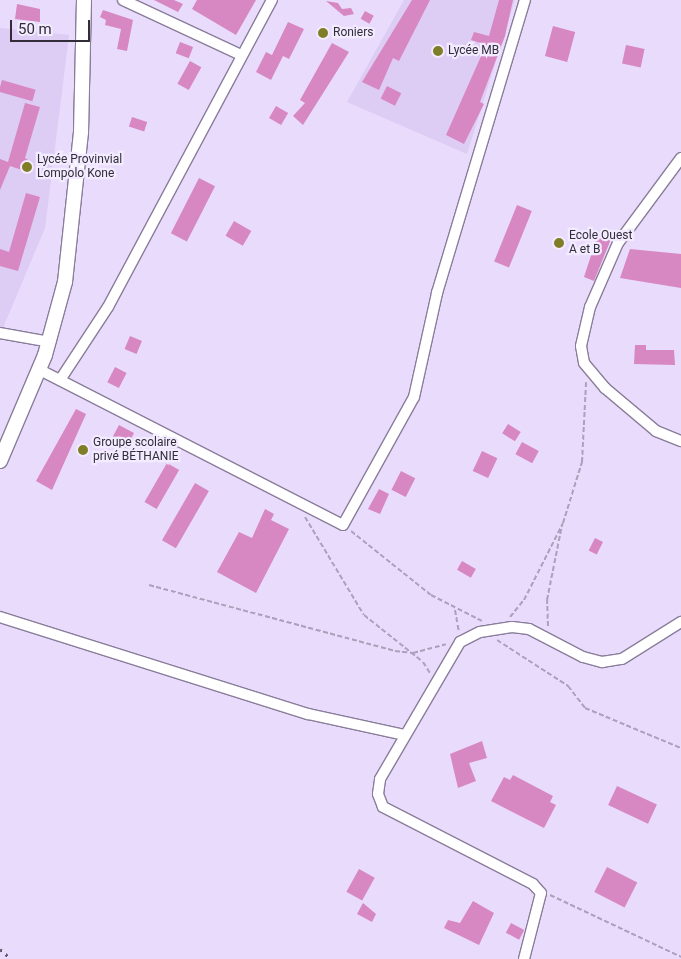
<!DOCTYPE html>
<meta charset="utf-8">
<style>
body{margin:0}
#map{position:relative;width:681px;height:959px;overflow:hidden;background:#e9dbfc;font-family:Roboto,sans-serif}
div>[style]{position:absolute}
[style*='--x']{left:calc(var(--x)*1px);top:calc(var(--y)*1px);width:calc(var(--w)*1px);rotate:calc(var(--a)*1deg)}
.built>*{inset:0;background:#ddccf3}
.building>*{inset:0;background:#d787c2;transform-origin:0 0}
.path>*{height:2px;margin-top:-1px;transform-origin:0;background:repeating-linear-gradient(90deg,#aca1bb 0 5px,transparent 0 7.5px)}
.roads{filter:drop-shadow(1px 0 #897d9a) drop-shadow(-1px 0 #897d9a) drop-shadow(0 1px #897d9a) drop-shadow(0 -1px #897d9a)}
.minor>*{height:10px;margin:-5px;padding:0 5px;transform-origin:5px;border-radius:5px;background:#fff}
.major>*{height:14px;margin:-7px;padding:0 7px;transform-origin:7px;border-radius:7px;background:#fff}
.rail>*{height:3px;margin-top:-1.5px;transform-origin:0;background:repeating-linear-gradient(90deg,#5b5465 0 2.5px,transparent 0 7.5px)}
.dots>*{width:14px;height:14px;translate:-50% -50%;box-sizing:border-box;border:2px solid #f3ebff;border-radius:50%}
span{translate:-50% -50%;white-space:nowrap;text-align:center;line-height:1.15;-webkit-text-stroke:4.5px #f3ebff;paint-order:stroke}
.poi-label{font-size:12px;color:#322d39}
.left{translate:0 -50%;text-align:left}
.scale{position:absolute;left:10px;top:20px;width:80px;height:22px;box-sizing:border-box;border:2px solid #322d39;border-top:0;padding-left:6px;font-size:15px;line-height:18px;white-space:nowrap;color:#322d39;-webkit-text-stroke:4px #f3ebff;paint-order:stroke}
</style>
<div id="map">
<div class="built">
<div style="clip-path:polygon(404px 0,515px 0,467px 154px,347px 102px)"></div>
<div style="clip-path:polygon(0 28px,69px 35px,45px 228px,0 335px)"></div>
</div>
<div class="building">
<div style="clip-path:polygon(154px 0,174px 0,183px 4px,178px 12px)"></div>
<div style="clip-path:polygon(197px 0,256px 0,236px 35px,192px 9px)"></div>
<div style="clip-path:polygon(412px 0,430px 0,399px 61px,393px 58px,379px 90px,362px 82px)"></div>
<div style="clip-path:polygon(499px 0,513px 0,505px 36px,480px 102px,484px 104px,464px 144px,446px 135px,486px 45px,471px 40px,474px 32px,489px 36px)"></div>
<div style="clip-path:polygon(326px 1px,338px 3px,342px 9px,351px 8px,354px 14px,344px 16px)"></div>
<div style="clip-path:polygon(17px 4px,40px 9px,40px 22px,15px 19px)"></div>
<div style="clip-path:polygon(103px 10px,133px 20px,127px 51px,117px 49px,121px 29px,105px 25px,106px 20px,100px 17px)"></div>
<div style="left:365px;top:11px;width:10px;height:9px;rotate:29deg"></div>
<div style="clip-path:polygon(288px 22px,304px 29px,289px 59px,283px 56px,271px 80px,256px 72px,266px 52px,272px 55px)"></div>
<div style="left:553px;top:26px;width:23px;height:31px;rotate:15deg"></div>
<div style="left:180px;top:42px;width:14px;height:12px;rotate:21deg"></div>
<div style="clip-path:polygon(332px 43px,349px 52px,303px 125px,293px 116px,305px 103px,300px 100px)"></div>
<div style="left:626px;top:45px;width:19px;height:19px;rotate:12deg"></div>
<div style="left:190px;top:61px;width:13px;height:26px;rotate:29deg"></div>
<div style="left:2px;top:80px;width:35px;height:12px;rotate:16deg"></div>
<div style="left:387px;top:86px;width:16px;height:14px;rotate:27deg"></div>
<div style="clip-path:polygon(25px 103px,40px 107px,25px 158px,28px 160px,25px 171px,10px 166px,0 190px,0 159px,8px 162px)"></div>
<div style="left:276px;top:106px;width:14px;height:14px;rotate:30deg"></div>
<div style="left:132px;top:117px;width:16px;height:10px;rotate:18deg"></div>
<div style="left:199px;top:178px;width:18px;height:62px;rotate:27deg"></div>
<div style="clip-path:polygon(26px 193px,40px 197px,18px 271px,0 266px,0 249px,9px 252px)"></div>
<div style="left:517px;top:205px;width:16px;height:61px;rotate:22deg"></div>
<div style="left:234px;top:221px;width:20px;height:17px;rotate:30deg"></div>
<div style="clip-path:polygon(598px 234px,611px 239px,594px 281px,584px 277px)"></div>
<div style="clip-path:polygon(630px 249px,681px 254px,681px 288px,620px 278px)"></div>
<div style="left:130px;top:336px;width:13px;height:14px;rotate:23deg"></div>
<div style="clip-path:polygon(635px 345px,646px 345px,646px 350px,674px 350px,675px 365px,634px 364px)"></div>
<div style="left:115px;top:367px;width:13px;height:17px;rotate:27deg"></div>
<div style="clip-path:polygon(76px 409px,86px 414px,52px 490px,36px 481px)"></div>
<div style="left:508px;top:424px;width:15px;height:11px;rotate:32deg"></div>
<div style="left:119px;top:425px;width:17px;height:17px;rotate:28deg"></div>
<div style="left:522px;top:442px;width:19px;height:14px;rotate:28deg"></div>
<div style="left:482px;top:451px;width:17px;height:22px;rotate:25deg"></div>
<div style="left:167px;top:463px;width:14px;height:45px;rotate:30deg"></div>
<div style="left:401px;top:471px;width:16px;height:21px;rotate:27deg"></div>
<div style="left:195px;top:483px;width:16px;height:66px;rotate:30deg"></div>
<div style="clip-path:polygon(379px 489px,389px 494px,380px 514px,368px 509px)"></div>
<div style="clip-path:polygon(265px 509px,274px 514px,271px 520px,289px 529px,256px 593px,217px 572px,239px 532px,252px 538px)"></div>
<div style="left:595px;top:538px;width:9px;height:14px;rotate:27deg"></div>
<div style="left:462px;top:561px;width:16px;height:10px;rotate:30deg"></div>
<div style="clip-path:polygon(482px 741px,487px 758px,469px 763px,476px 781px,458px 788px,450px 754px)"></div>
<div style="clip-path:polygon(513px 775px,553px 796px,550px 802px,556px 805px,544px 828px,491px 801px,504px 777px,510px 780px)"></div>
<div style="left:617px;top:786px;width:44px;height:21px;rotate:25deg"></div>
<div style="left:607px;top:867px;width:34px;height:28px;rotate:27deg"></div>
<div style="left:359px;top:869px;width:18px;height:26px;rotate:29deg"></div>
<div style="clip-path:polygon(473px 901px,494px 913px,479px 945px,444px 928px,448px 920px,460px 923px)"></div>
<div style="clip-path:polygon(363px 903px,376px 914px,372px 922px,357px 914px)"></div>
<div style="left:511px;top:923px;width:15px;height:11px;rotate:28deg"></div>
</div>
<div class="path">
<div style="--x:305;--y:517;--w:114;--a:59"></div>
<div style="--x:364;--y:615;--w:75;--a:38.5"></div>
<div style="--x:423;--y:662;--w:13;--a:58"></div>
<div style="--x:351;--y:531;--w:102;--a:38.7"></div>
<div style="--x:431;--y:595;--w:57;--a:27"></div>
<div style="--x:149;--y:585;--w:255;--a:15"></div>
<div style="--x:395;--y:651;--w:18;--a:6"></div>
<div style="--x:413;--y:653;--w:34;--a:-15"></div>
<div style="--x:455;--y:610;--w:22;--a:80"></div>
<div style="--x:510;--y:617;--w:22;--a:-51"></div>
<div style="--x:524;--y:600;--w:86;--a:-63.1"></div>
<div style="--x:563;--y:523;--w:64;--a:-72.7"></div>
<div style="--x:582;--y:462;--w:80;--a:-87.1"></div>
<div style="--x:548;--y:626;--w:26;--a:-92"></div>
<div style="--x:547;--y:600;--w:76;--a:-78.7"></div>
<div style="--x:497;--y:640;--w:85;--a:32.9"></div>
<div style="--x:568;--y:686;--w:28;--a:52"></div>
<div style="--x:585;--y:708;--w:104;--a:22.6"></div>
<div style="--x:550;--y:895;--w:145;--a:25.3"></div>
</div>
<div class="roads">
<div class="minor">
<div style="--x:123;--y:0;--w:130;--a:25"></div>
<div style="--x:681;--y:158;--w:106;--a:126.5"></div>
<div style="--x:618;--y:243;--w:70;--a:113.6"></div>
<div style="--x:590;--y:307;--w:40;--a:103"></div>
<div style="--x:581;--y:346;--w:17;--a:80"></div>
<div style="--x:584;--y:363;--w:33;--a:50"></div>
<div style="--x:605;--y:388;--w:67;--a:40.1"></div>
<div style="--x:656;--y:431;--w:27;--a:22"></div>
<div style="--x:0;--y:333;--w:51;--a:10.2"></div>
<div style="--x:40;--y:370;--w:340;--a:27.1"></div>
<div style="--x:343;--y:525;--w:146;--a:-61"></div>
<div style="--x:414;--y:397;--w:107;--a:-77.5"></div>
<div style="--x:437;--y:293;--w:306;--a:-73.3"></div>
<div style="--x:60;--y:380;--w:87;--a:-56.7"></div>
<div style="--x:108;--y:307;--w:348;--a:-61.9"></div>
<div style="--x:0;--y:617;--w:323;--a:17.5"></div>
<div style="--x:308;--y:714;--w:98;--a:12.3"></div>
<div style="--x:524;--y:959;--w:68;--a:-75.6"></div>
<div style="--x:541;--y:893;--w:12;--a:-132"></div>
<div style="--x:533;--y:884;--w:169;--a:-152.8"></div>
<div style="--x:383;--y:807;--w:14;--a:-111"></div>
<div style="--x:378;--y:794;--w:15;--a:-82"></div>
<div style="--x:380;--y:779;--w:159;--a:-59.7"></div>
<div style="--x:460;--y:642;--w:22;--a:-27"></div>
<div style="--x:480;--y:632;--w:32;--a:-9"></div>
<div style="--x:512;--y:627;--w:17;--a:7"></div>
<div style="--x:529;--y:629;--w:61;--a:27.4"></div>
<div style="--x:583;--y:657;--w:20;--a:15"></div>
<div style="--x:602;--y:662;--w:20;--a:-9"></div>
<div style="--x:622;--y:659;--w:70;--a:-32.1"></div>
</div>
<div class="major">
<div style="--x:0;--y:461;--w:115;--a:-67"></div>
<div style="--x:45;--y:355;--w:76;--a:-74.7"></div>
<div style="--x:65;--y:282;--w:151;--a:-83.9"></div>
<div style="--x:81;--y:132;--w:132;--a:-88.7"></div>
</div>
</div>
<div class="rail">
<div style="--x:0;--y:949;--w:15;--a:42"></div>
</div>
<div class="dots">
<div style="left:323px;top:33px;background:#7f7e26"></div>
<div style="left:438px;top:51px;background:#7f7e26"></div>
<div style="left:27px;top:167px;background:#7f7e26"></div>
<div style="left:559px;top:243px;background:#7f7e26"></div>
<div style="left:83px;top:450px;background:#7f7e26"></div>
</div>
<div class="poi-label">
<span class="left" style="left:333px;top:33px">Roniers</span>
<span class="left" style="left:448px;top:51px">Lycée MB</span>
<span class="left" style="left:37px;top:167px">Lycée Provinvial<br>Lompolo Kone</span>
<span class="left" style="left:569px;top:243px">Ecole Ouest<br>A et B</span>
<span class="left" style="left:93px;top:450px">Groupe scolaire<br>privé BÉTHANIE</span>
</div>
<div class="scale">50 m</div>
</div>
